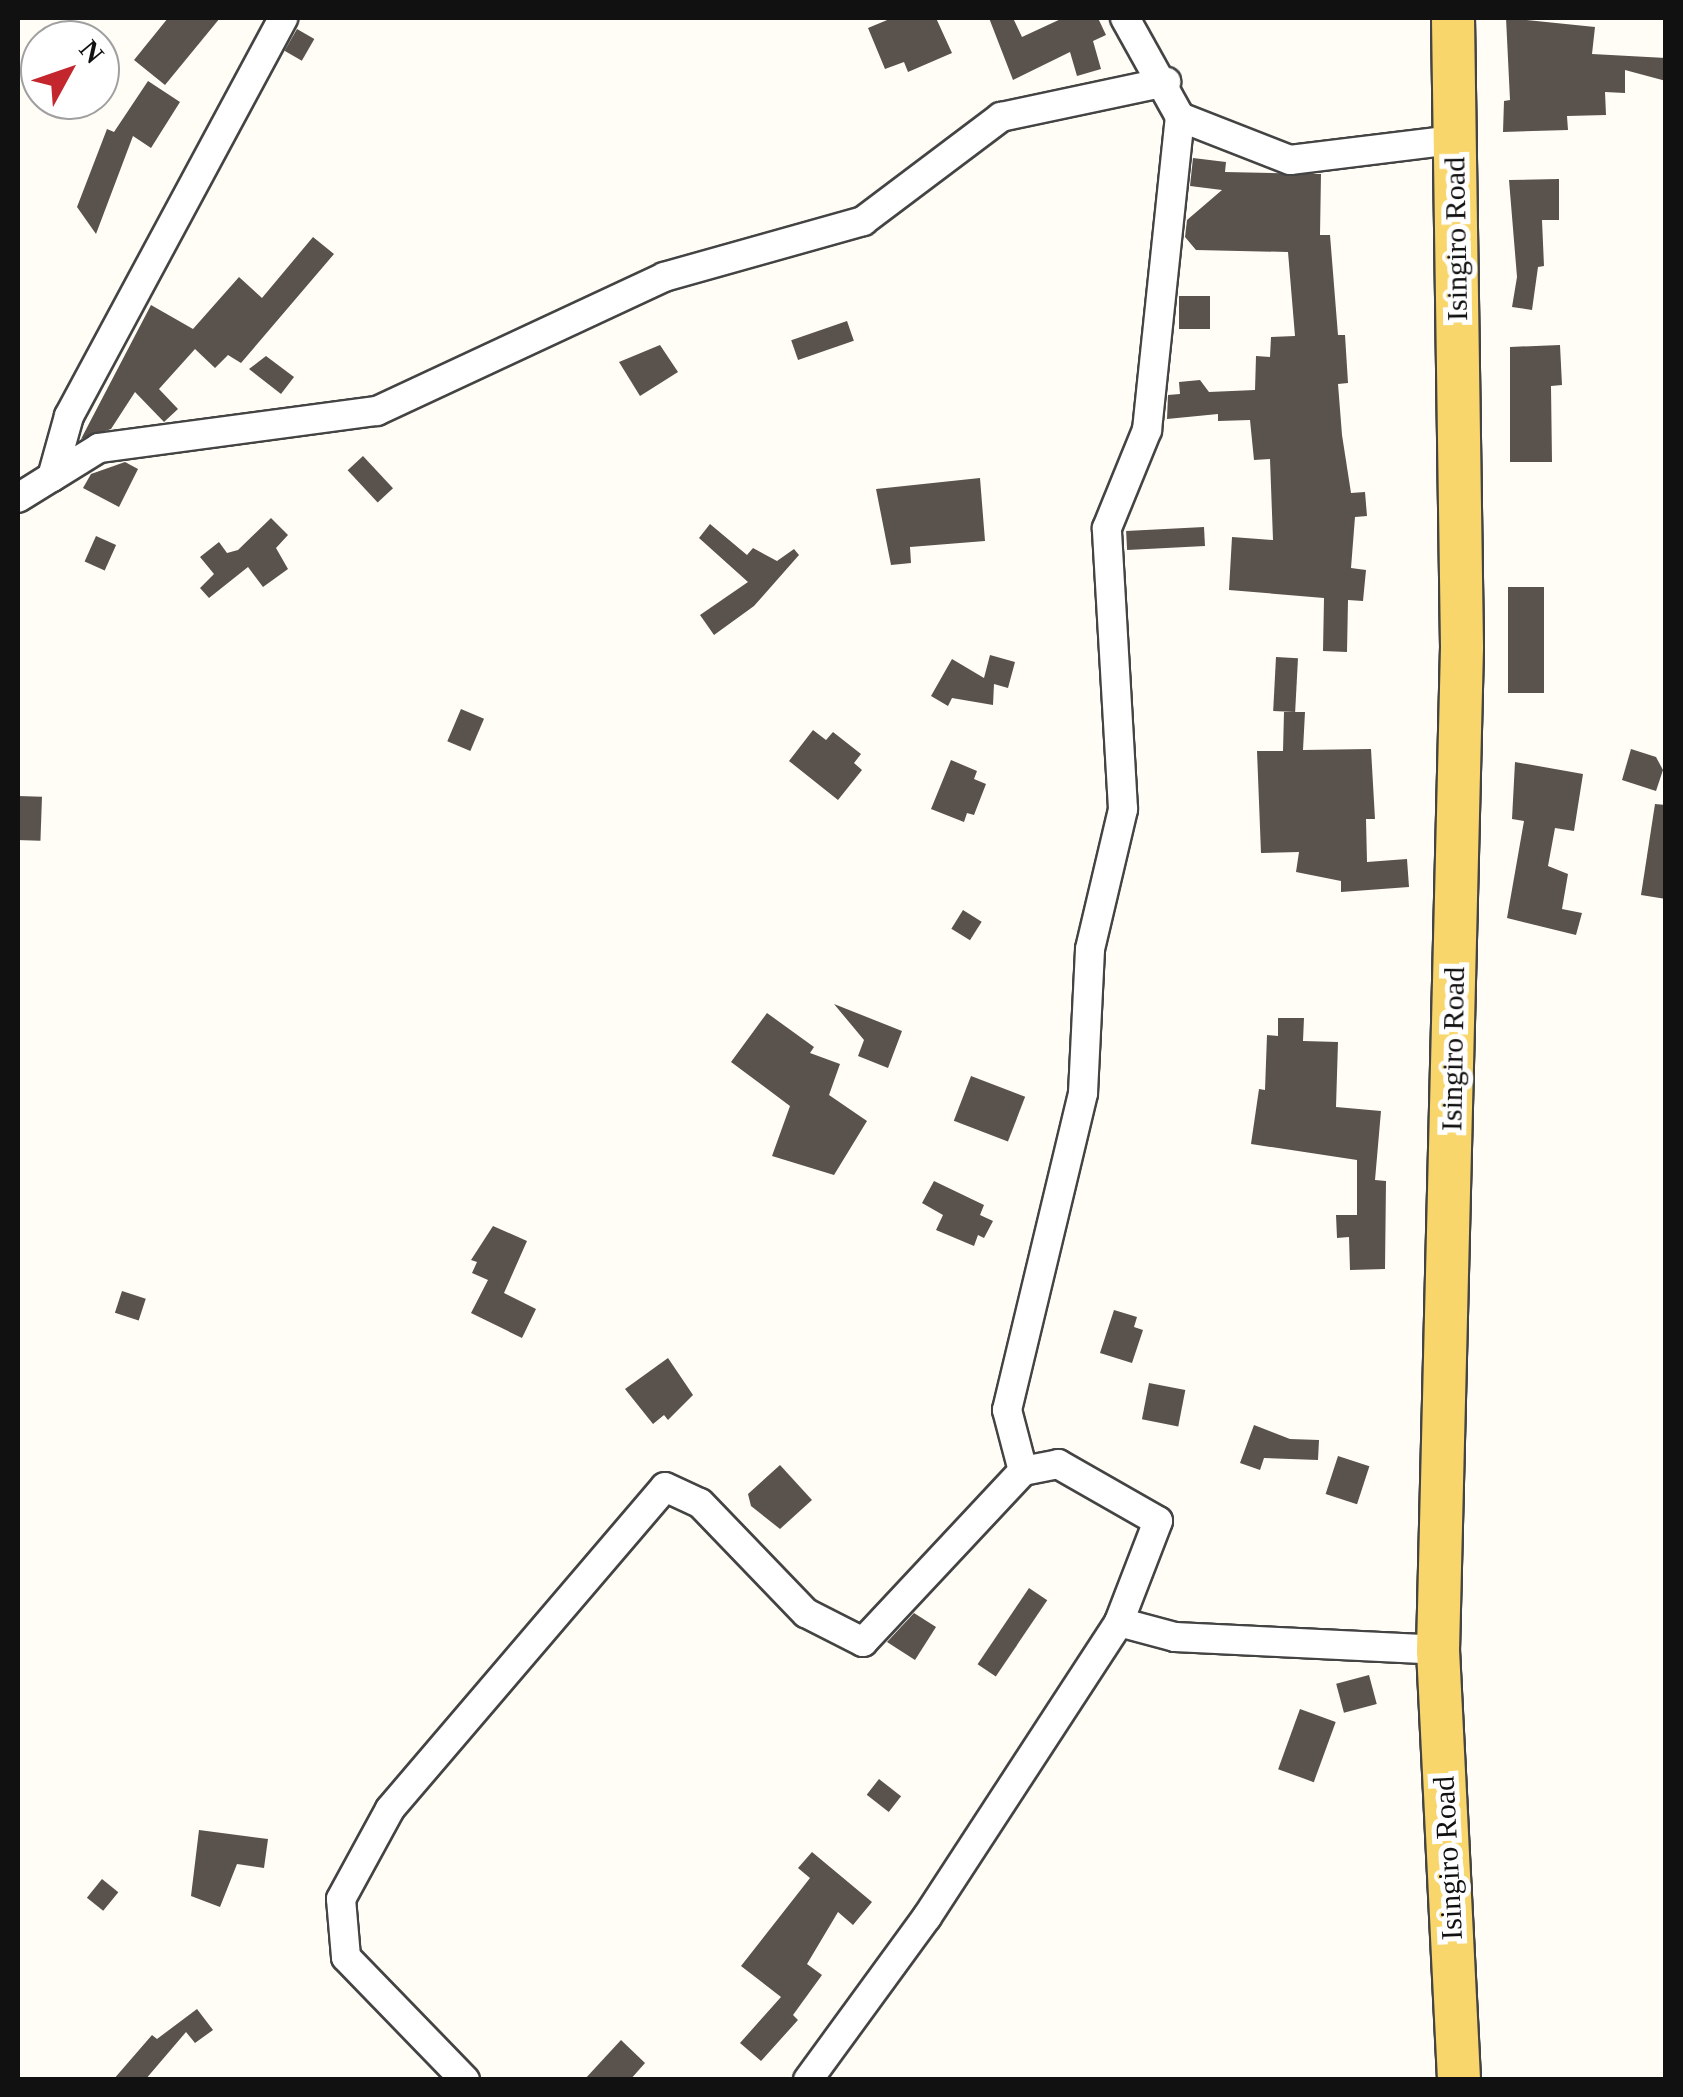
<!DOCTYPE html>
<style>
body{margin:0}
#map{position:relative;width:1683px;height:2097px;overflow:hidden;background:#fffdf5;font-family:"Times New Roman",serif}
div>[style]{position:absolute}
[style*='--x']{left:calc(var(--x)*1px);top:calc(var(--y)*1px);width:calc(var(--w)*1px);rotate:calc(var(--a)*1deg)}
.building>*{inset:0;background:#5a524d;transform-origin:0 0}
.roads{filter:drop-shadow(2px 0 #444) drop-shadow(-2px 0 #444) drop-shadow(0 2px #444) drop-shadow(0 -2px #444)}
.street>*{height:28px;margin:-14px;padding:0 14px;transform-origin:14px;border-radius:14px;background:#fff}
.primary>*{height:42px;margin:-21px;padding:0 21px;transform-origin:21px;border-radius:21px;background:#f9d66b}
span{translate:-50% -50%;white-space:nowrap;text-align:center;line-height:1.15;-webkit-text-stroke:10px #fff;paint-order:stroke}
.street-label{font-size:30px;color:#111}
.frame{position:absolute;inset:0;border:20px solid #111;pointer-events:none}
.north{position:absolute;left:20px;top:20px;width:100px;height:100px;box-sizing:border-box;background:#fff;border:2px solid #a0a0a0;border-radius:50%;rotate:50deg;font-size:28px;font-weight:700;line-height:40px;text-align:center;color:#111}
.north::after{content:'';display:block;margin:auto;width:35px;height:45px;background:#c4262e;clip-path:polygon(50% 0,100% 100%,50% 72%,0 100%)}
</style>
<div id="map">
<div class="building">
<div style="clip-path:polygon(168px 18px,220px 18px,165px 85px,134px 60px)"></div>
<div style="clip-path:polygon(892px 18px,936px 18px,952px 53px,908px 72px,904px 62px,885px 69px,868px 28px)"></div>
<div style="clip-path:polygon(989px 18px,1013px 18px,1022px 37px,1063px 18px,1098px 18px,1106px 35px,1093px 41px,1101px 69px,1077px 76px,1070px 52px,1013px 80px)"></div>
<div style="clip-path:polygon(1506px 18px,1595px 27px,1592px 54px,1666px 58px,1666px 81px,1625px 70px,1625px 93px,1605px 92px,1606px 115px,1567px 116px,1568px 130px,1503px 132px,1504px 101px,1510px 100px)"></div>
<div style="left:297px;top:29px;width:20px;height:25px;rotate:30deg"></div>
<div style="clip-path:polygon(148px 81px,180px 102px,151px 148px,133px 136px,96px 234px,77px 207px,107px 129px,114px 132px)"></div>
<div style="clip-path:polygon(1193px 158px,1226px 162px,1225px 172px,1321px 174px,1320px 235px,1330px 235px,1338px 335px,1345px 335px,1348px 383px,1338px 384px,1342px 435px,1351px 493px,1365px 492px,1367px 516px,1355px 517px,1351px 568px,1366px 570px,1363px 601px,1348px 600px,1347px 652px,1323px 651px,1324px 598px,1229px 590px,1232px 537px,1273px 540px,1270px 459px,1254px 460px,1250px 420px,1218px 421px,1218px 414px,1167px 419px,1168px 395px,1180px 394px,1179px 382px,1200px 380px,1209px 392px,1255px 390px,1256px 356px,1270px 357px,1271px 337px,1295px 336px,1288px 252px,1196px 250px,1185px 237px,1187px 220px,1222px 190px,1190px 186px)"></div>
<div style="clip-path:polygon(1559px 179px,1559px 220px,1542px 220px,1544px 266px,1538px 267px,1532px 310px,1512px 307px,1517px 277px,1509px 180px)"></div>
<div style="clip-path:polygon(313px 237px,334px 254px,241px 363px,228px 355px,215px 368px,195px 349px,159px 389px,178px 409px,164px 422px,135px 392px,111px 429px,81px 439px,151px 305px,193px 329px,239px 277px,262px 298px)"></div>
<div style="left:1179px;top:296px;width:31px;height:33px"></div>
<div style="left:847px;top:321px;width:21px;height:59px;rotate:71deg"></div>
<div style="clip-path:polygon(660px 345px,678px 372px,640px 396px,619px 362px)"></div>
<div style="clip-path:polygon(1560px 345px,1562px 385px,1551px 386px,1552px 462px,1510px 462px,1510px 347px)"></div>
<div style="clip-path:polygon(266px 356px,294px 377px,281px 394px,249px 369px)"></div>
<div style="left:363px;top:456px;width:44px;height:21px;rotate:47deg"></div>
<div style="clip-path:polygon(125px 462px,138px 469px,119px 507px,83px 488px,91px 474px)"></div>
<div style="clip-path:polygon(980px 478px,985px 541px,910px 547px,911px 563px,891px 565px,876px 489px)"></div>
<div style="clip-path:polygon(271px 518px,288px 535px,276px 548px,288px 569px,263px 587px,248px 567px,209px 598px,200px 588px,214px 574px,200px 557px,219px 542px,227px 553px,238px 550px)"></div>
<div style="clip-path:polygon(710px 524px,747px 555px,753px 548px,777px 561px,794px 549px,799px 555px,754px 606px,714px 635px,700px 615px,748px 582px,699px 538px)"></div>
<div style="left:1204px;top:527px;width:19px;height:78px;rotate:87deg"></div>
<div style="left:96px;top:536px;width:22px;height:28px;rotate:24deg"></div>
<div style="left:1508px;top:587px;width:36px;height:106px"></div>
<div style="clip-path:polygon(990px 655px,1015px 662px,1008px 688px,994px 684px,993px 705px,952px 698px,948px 706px,931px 696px,952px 659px,984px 678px)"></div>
<div style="left:1276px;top:657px;width:22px;height:54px;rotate:3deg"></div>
<div style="left:461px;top:709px;width:25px;height:35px;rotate:23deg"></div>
<div style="clip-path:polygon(1284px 712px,1305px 712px,1303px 750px,1371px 749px,1375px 819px,1366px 819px,1367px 862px,1407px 859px,1409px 887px,1341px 892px,1341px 881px,1296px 872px,1299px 852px,1261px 853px,1257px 751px,1283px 751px)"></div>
<div style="clip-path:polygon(813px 730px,826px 740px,833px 732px,861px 754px,854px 763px,862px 770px,838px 800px,789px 761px)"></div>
<div style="clip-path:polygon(1631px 749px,1656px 757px,1663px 770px,1656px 791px,1622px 780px)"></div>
<div style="clip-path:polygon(951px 760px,977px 771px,974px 779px,986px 784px,974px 815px,967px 813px,964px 822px,931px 809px)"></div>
<div style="clip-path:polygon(1515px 762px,1583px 774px,1574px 831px,1555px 828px,1548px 866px,1568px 874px,1562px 909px,1582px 913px,1576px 935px,1507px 918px,1524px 821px,1512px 819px)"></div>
<div style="left:18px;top:796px;width:24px;height:44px;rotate:2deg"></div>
<div style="clip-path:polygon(1655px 804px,1666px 805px,1666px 899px,1641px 895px)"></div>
<div style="left:963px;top:910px;width:22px;height:22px;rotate:32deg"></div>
<div style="clip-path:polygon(834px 1004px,902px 1031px,888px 1068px,858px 1056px,864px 1040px)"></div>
<div style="clip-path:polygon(767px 1013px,814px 1047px,810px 1053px,840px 1064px,829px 1095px,867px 1121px,834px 1175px,772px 1156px,790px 1106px,731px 1062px)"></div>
<div style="clip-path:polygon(1278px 1018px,1304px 1018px,1303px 1041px,1338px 1042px,1336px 1107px,1381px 1111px,1375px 1180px,1386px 1181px,1385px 1269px,1350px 1270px,1349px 1237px,1337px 1238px,1336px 1215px,1357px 1215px,1357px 1160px,1251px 1144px,1259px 1089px,1265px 1090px,1267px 1035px,1278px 1036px)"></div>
<div style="left:971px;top:1076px;width:58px;height:48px;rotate:21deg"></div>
<div style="clip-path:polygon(934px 1181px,984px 1205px,980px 1215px,993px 1221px,984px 1238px,978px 1235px,974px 1246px,936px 1230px,943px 1215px,922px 1203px)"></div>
<div style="clip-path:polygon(493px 1226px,527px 1241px,504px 1293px,536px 1309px,522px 1338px,471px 1313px,488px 1280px,472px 1273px,477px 1262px,471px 1260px)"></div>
<div style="left:122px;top:1291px;width:25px;height:23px;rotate:18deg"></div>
<div style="clip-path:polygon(1114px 1310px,1137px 1317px,1134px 1327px,1143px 1330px,1132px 1363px,1100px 1353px)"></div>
<div style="clip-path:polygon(668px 1358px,693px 1395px,668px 1420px,664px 1415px,653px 1424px,625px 1389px)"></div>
<div style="left:1149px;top:1383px;width:37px;height:37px;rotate:11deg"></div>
<div style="clip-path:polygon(1254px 1425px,1290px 1439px,1319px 1440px,1318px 1460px,1264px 1458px,1260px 1470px,1240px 1463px)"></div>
<div style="left:1338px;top:1456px;width:33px;height:40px;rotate:18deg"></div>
<div style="clip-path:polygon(780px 1465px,812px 1500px,780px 1529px,751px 1506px,748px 1494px)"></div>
<div style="left:1029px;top:1588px;width:22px;height:92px;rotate:34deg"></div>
<div style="clip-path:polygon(914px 1613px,936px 1627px,915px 1660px,887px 1642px)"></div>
<div style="left:1369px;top:1675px;width:30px;height:34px;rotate:75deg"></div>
<div style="left:1300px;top:1709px;width:38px;height:64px;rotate:20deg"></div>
<div style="left:879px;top:1779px;width:28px;height:20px;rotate:38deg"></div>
<div style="clip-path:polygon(199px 1830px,268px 1839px,264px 1868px,237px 1864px,220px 1907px,191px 1896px)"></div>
<div style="clip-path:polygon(812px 1852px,872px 1902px,853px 1925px,838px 1912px,807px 1964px,822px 1975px,793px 2015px,798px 2020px,761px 2061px,740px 2043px,781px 1997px,741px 1966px,810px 1878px,798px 1868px)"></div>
<div style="left:102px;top:1879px;width:21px;height:24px;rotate:39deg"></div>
<div style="clip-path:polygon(197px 2009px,213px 2030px,195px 2043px,186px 2032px,145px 2080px,113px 2080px,152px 2035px,157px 2039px)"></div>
<div style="clip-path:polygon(621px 2040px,645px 2063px,630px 2080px,584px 2080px)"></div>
</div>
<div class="roads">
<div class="street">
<div style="--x:1125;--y:18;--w:113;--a:60.9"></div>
<div style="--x:1180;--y:117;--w:118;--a:21.4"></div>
<div style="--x:1290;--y:160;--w:165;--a:-7"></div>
<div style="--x:52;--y:477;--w:55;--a:-31.7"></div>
<div style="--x:99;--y:448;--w:280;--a:-7.6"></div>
<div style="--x:377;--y:411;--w:317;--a:-25"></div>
<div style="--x:664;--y:277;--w:207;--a:-15.7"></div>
<div style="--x:863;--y:221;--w:173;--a:-37"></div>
<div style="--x:1001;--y:117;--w:169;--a:-12"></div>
<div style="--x:18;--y:498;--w:40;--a:-32"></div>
<div style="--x:52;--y:477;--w:63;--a:-74.4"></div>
<div style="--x:69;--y:416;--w:452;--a:-61.7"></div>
<div style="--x:1023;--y:1471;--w:63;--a:-104.7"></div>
<div style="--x:1007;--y:1410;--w:326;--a:-76.5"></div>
<div style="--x:1083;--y:1093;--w:144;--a:-87.2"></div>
<div style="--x:1090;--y:949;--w:144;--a:-76.7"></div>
<div style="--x:1123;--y:809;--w:281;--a:-93.3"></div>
<div style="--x:1107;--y:528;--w:106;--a:-67.8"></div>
<div style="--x:1147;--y:430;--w:315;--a:-84"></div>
<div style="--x:465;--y:2080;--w:171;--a:-134.1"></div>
<div style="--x:346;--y:1957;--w:58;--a:-94.9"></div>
<div style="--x:341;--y:1899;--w:102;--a:-61.4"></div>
<div style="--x:390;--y:1809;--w:423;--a:-49.5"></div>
<div style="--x:665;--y:1487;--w:38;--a:25"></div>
<div style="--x:700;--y:1503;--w:153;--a:46.1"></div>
<div style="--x:806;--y:1613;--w:64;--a:27"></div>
<div style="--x:863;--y:1642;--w:234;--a:-46.9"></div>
<div style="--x:1023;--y:1471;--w:36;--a:-11"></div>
<div style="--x:1058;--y:1464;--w:115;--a:29.7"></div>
<div style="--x:1158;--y:1521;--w:108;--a:111.1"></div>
<div style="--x:808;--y:2080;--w:202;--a:-53.9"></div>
<div style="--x:927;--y:1917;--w:352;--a:-56.9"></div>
<div style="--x:1119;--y:1622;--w:58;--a:15"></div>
<div style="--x:1175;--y:1637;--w:263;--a:2.8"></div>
</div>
<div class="primary">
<div style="--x:1453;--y:18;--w:629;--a:89.18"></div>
<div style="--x:1462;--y:647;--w:1003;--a:91.37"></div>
<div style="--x:1438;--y:1650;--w:431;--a:87.2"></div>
</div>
</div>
<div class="street-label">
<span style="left:1456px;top:239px;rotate:-91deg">Isingiro Road</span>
<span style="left:1453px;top:1049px;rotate:-89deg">Isingiro Road</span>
<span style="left:1448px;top:1858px;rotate:-93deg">Isingiro Road</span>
</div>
<div class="frame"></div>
<div class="north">N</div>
</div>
